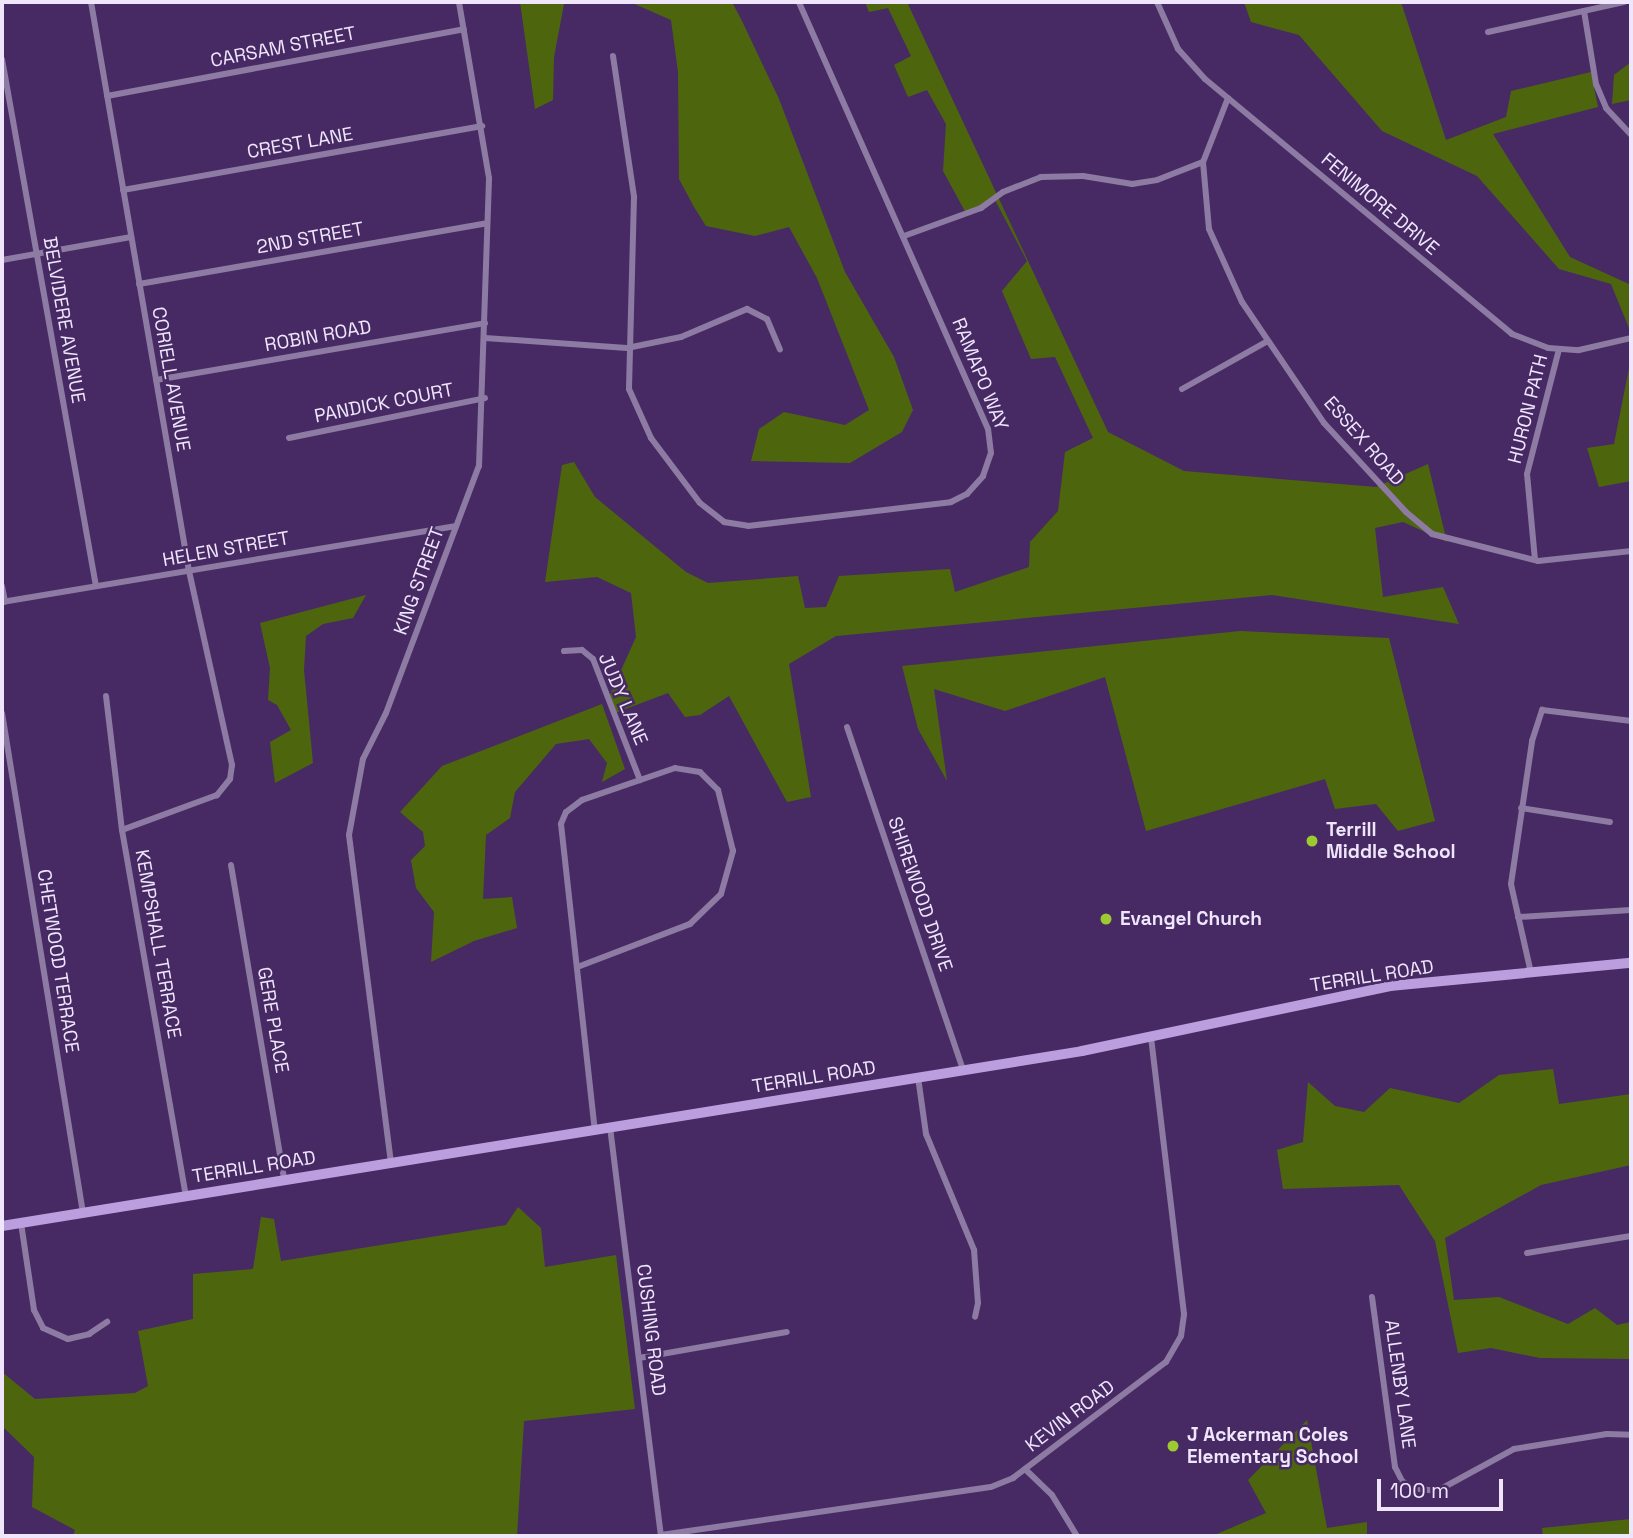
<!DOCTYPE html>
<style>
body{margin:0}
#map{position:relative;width:1633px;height:1538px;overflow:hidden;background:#472a64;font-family:"Space Grotesk",sans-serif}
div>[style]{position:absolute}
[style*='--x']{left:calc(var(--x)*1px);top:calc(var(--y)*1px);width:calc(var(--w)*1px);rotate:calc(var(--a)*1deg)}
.green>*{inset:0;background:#4d660d}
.street>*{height:6px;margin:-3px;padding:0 3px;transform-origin:3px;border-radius:3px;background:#8d7ba3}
.secondary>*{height:10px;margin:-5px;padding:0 5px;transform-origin:5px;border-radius:5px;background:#bb9ede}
.dots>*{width:19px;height:19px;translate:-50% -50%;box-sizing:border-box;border:4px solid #472a64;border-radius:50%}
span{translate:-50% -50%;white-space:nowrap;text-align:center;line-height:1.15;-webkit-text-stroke:5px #472a64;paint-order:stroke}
.street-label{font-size:19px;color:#efe6fc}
.poi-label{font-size:19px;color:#efe6fc;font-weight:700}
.left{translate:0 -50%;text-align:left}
.frame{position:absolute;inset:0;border:4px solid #efe6fc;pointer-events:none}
.scale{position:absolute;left:1377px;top:1479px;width:126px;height:32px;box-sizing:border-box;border:4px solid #efe6fc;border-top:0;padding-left:9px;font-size:21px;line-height:24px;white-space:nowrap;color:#efe6fc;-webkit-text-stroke:5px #472a64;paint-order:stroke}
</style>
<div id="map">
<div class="green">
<div style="clip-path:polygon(520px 2px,564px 4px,554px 57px,553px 100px,535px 109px)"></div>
<div style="clip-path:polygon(630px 2px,732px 2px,742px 21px,779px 99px,845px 272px,894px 357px,913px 410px,902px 432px,850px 463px,751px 461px,759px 429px,784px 412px,845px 425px,869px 410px,817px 278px,789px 227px,755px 236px,706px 226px,694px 207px,679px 179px,678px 72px,671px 20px)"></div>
<div style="clip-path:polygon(865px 2px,907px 2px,1108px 432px,1184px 471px,1376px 487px,1428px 464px,1447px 542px,1403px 522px,1375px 528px,1383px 597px,1443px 587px,1459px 624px,1272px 595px,836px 636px,789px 664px,811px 797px,787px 802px,729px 696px,700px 715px,685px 717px,668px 693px,615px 713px,609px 697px,636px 637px,631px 593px,597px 577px,545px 582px,562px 465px,574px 462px,595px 497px,686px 572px,708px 583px,798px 576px,805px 608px,826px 607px,839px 576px,950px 569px,955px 592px,1029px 567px,1030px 542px,1058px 511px,1065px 452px,1093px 438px,1055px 357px,1031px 359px,1002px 291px,1027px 261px,995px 200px,967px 215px,943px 171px,946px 124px,927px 90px,908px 97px,894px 65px,911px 56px,888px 8px,869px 12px)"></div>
<div style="clip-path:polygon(1244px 2px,1401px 2px,1446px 140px,1506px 117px,1511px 91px,1591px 72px,1598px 107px,1493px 134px,1570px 257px,1631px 285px,1631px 333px,1611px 284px,1559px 269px,1477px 176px,1382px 131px,1299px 35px,1251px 22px)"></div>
<div style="clip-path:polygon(1631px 62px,1631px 100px,1612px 104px,1614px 75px)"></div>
<div style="clip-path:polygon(1631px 358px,1631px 481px,1599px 487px,1587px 448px,1614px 444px)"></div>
<div style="clip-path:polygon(366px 595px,353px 618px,323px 624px,306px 636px,304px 670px,313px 763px,275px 783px,270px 742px,291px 730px,277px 705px,268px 700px,270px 668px,260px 623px)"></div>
<div style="clip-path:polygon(1240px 631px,1389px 638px,1435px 821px,1398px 831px,1376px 804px,1335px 809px,1325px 779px,1146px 831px,1105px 677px,1005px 711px,934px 689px,947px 781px,918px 729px,902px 666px)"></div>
<div style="clip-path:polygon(602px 704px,625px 769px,602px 782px,607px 763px,589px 739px,556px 744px,515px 792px,510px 818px,486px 835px,483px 899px,512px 897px,517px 928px,474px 941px,431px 962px,434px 912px,416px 888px,411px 860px,425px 846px,423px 832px,400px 812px,442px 766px)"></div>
<div style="clip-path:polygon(1553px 1069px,1559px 1104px,1631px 1094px,1631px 1165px,1541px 1185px,1445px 1238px,1454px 1300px,1499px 1297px,1568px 1324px,1595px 1308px,1617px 1325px,1631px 1322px,1631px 1359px,1540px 1358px,1491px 1348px,1458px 1353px,1435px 1241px,1399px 1185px,1283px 1189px,1277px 1150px,1303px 1142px,1308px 1082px,1335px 1106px,1364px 1112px,1390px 1088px,1459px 1103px,1499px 1075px)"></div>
<div style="clip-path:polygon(518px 1207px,541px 1228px,545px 1267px,616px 1255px,635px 1409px,524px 1421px,517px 1536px,73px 1536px,75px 1530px,32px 1507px,34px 1457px,2px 1426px,2px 1372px,35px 1399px,135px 1393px,148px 1386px,138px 1331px,193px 1319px,193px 1274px,253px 1269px,261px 1217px,274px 1219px,281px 1261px,506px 1225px)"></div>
<div style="clip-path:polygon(1307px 1420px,1327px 1528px,1367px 1522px,1367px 1536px,1212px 1536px,1266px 1513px,1248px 1480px)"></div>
<div style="clip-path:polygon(1631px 1519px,1631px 1536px,1543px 1536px,1542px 1528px)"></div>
</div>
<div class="street">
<div style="--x:91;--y:2;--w:577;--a:80.23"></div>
<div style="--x:189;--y:571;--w:199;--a:77.5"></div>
<div style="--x:232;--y:765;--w:14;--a:98"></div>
<div style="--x:230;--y:779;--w:21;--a:129"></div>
<div style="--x:217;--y:795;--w:101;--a:159.8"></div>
<div style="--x:1157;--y:2;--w:51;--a:65.9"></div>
<div style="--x:1178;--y:49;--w:40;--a:48"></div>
<div style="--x:1205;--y:79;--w:399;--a:39.7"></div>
<div style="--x:1512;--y:334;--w:39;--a:21"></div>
<div style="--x:1548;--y:348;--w:31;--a:4"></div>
<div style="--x:1579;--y:350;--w:53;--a:-13"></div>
<div style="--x:1584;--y:11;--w:74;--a:80.7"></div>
<div style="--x:1596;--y:84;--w:26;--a:67"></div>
<div style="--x:1606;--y:108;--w:37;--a:47"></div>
<div style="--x:1488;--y:32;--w:139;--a:-12.4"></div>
<div style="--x:613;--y:56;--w:143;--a:81.5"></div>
<div style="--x:634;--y:197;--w:192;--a:91.5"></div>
<div style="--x:629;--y:389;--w:54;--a:65.8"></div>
<div style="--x:651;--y:438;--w:81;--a:53"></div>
<div style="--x:700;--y:503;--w:31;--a:38"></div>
<div style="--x:724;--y:522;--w:24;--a:9"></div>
<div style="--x:748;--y:526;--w:204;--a:-6.7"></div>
<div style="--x:951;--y:502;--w:18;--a:-27"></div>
<div style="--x:967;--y:494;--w:24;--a:-48"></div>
<div style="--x:983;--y:476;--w:24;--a:-71"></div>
<div style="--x:991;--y:453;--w:24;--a:-97"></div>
<div style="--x:988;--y:429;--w:467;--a:-113.9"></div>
<div style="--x:2;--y:59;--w:535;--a:79.89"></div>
<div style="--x:107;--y:96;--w:363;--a:-10.6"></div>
<div style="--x:1228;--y:98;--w:69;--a:111.3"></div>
<div style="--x:1203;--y:162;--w:67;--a:84.9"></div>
<div style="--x:1209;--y:229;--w:80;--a:65.7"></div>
<div style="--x:1242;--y:302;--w:146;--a:55.9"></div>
<div style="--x:1324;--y:423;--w:121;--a:47.3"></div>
<div style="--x:1406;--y:512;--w:34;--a:40"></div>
<div style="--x:1432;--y:534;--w:109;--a:14.3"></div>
<div style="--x:1538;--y:561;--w:94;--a:-6.1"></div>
<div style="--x:123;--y:190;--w:365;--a:-10.1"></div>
<div style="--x:904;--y:236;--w:82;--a:-20"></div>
<div style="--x:981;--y:208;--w:27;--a:-36"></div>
<div style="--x:1003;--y:192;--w:41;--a:-21.5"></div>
<div style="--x:1041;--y:177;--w:42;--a:-1.4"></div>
<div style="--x:1083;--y:176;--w:50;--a:9.3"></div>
<div style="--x:1132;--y:184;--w:25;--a:-9"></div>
<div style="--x:1157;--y:180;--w:49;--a:-21.4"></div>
<div style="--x:2;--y:260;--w:131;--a:-10.1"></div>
<div style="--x:139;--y:284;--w:353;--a:-9.9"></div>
<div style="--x:485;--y:338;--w:142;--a:4"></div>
<div style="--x:627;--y:348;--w:55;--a:-11.5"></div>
<div style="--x:681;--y:337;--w:72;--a:-23"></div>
<div style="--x:747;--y:309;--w:22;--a:27"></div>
<div style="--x:767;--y:319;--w:33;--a:67"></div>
<div style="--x:156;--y:380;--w:334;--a:-9.8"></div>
<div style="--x:1182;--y:389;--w:98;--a:-29.2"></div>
<div style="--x:289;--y:438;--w:200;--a:-11.5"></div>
<div style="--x:1535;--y:560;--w:86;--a:-95.3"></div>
<div style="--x:1527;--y:474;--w:129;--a:-75.6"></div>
<div style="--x:2;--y:586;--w:16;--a:79"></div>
<div style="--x:2;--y:602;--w:459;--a:-9.5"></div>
<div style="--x:564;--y:651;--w:18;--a:-3"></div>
<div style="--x:582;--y:650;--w:14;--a:39"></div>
<div style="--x:593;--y:659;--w:130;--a:68.8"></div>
<div style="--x:106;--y:696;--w:135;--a:83.2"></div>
<div style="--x:122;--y:830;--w:372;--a:80.1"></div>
<div style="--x:2;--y:713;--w:507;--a:80.8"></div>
<div style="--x:847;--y:727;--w:362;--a:71.3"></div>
<div style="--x:1521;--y:808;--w:90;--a:8.9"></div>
<div style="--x:231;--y:865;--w:319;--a:80.4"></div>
<div style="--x:1518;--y:917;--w:113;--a:-3.5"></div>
<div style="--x:580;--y:966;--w:118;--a:-20.9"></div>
<div style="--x:690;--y:924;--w:43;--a:-44.1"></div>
<div style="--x:721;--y:894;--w:45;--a:-74.4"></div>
<div style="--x:733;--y:851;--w:63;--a:-103.8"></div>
<div style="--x:718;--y:790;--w:25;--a:-135"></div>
<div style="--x:700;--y:772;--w:25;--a:-171"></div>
<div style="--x:675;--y:768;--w:98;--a:161"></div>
<div style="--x:582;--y:800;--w:20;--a:143"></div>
<div style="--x:566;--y:812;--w:13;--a:113"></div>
<div style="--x:561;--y:824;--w:308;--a:83.7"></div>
<div style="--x:1531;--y:973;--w:91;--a:-102.7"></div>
<div style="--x:1511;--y:884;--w:145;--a:-81.6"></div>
<div style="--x:1532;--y:741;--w:33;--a:-72"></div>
<div style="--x:1542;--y:710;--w:90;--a:7"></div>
<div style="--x:918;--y:1077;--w:58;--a:82"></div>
<div style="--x:926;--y:1134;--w:126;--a:67.5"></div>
<div style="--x:974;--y:1250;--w:53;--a:85.7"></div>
<div style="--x:978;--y:1303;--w:14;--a:102"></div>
<div style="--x:610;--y:1127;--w:412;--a:82.9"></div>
<div style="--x:391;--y:1163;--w:331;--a:-97.3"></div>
<div style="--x:349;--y:835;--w:77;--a:-79.6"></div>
<div style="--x:363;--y:759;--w:51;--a:-63.4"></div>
<div style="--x:386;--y:713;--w:264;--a:-69.4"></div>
<div style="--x:479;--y:466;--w:288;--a:-88"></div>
<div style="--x:489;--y:178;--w:179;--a:-99.7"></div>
<div style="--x:21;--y:1223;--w:88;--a:81.5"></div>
<div style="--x:34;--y:1310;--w:20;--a:63"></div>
<div style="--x:43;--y:1328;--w:27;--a:24"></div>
<div style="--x:68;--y:1339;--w:22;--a:-13"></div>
<div style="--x:89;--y:1334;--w:22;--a:-34"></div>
<div style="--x:1527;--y:1253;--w:105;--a:-9.3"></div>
<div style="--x:1372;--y:1297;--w:172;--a:82.3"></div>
<div style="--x:1395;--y:1467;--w:16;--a:63"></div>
<div style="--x:1402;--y:1481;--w:12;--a:35"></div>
<div style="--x:1412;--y:1488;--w:25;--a:7"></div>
<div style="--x:1437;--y:1491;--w:88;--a:-28.6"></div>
<div style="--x:1514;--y:1449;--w:94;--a:-9.2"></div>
<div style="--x:1607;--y:1434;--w:24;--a:2"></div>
<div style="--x:639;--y:1358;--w:150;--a:-10"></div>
<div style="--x:1025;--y:1469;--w:37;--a:44"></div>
<div style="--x:1052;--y:1495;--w:48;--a:58.6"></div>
<div style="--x:661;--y:1535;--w:333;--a:-8.3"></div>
<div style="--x:991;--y:1487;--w:24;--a:-22"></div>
<div style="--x:1013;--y:1478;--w:192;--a:-37.2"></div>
<div style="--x:1166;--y:1362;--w:30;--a:-60"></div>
<div style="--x:1181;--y:1336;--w:22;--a:-82"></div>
<div style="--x:1184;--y:1314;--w:280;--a:-96.8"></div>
</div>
<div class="secondary">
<div style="--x:2;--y:1226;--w:1094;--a:-9.2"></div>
<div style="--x:1082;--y:1051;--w:315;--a:-11.9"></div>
<div style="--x:1390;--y:986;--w:242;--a:-5.5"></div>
</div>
<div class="dots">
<div style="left:1312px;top:841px;background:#9dca30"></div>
<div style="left:1106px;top:919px;background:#9dca30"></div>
<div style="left:1173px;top:1446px;background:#9dca30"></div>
</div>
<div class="street-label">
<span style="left:283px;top:47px;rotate:-11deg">CARSAM STREET</span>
<span style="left:300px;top:143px;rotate:-10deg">CREST LANE</span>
<span style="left:1380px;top:204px;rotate:40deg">FENIMORE DRIVE</span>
<span style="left:310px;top:238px;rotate:-10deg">2ND STREET</span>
<span style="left:64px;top:320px;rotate:80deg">BELVIDERE AVENUE</span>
<span style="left:318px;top:336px;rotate:-10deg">ROBIN ROAD</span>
<span style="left:980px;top:374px;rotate:68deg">RAMAPO WAY</span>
<span style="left:171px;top:379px;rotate:80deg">CORIELL AVENUE</span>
<span style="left:384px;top:403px;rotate:-11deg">PANDICK COURT</span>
<span style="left:1528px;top:409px;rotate:-76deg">HURON PATH</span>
<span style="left:1364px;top:441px;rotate:49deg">ESSEX ROAD</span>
<span style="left:226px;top:549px;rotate:-10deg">HELEN STREET</span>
<span style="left:419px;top:581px;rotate:-70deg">KING STREET</span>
<span style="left:623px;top:699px;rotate:67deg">JUDY LANE</span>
<span style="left:920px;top:894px;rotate:71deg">SHIREWOOD DRIVE</span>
<span style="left:158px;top:944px;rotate:80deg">KEMPSHALL TERRACE</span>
<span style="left:58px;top:961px;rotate:81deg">CHETWOOD TERRACE</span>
<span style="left:1372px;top:976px;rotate:-9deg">TERRILL ROAD</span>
<span style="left:273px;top:1020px;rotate:80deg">GERE PLACE</span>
<span style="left:814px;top:1077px;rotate:-9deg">TERRILL ROAD</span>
<span style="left:254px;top:1167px;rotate:-9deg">TERRILL ROAD</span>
<span style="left:651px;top:1330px;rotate:83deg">CUSHING ROAD</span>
<span style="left:1400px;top:1384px;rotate:82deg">ALLENBY LANE</span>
<span style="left:1070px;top:1416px;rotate:-37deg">KEVIN ROAD</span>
</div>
<div class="poi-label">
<span class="left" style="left:1326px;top:841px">Terrill<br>Middle School</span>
<span class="left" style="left:1120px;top:919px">Evangel Church</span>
<span class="left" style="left:1187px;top:1446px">J Ackerman Coles<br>Elementary School</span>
</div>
<div class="frame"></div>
<div class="scale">100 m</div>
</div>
